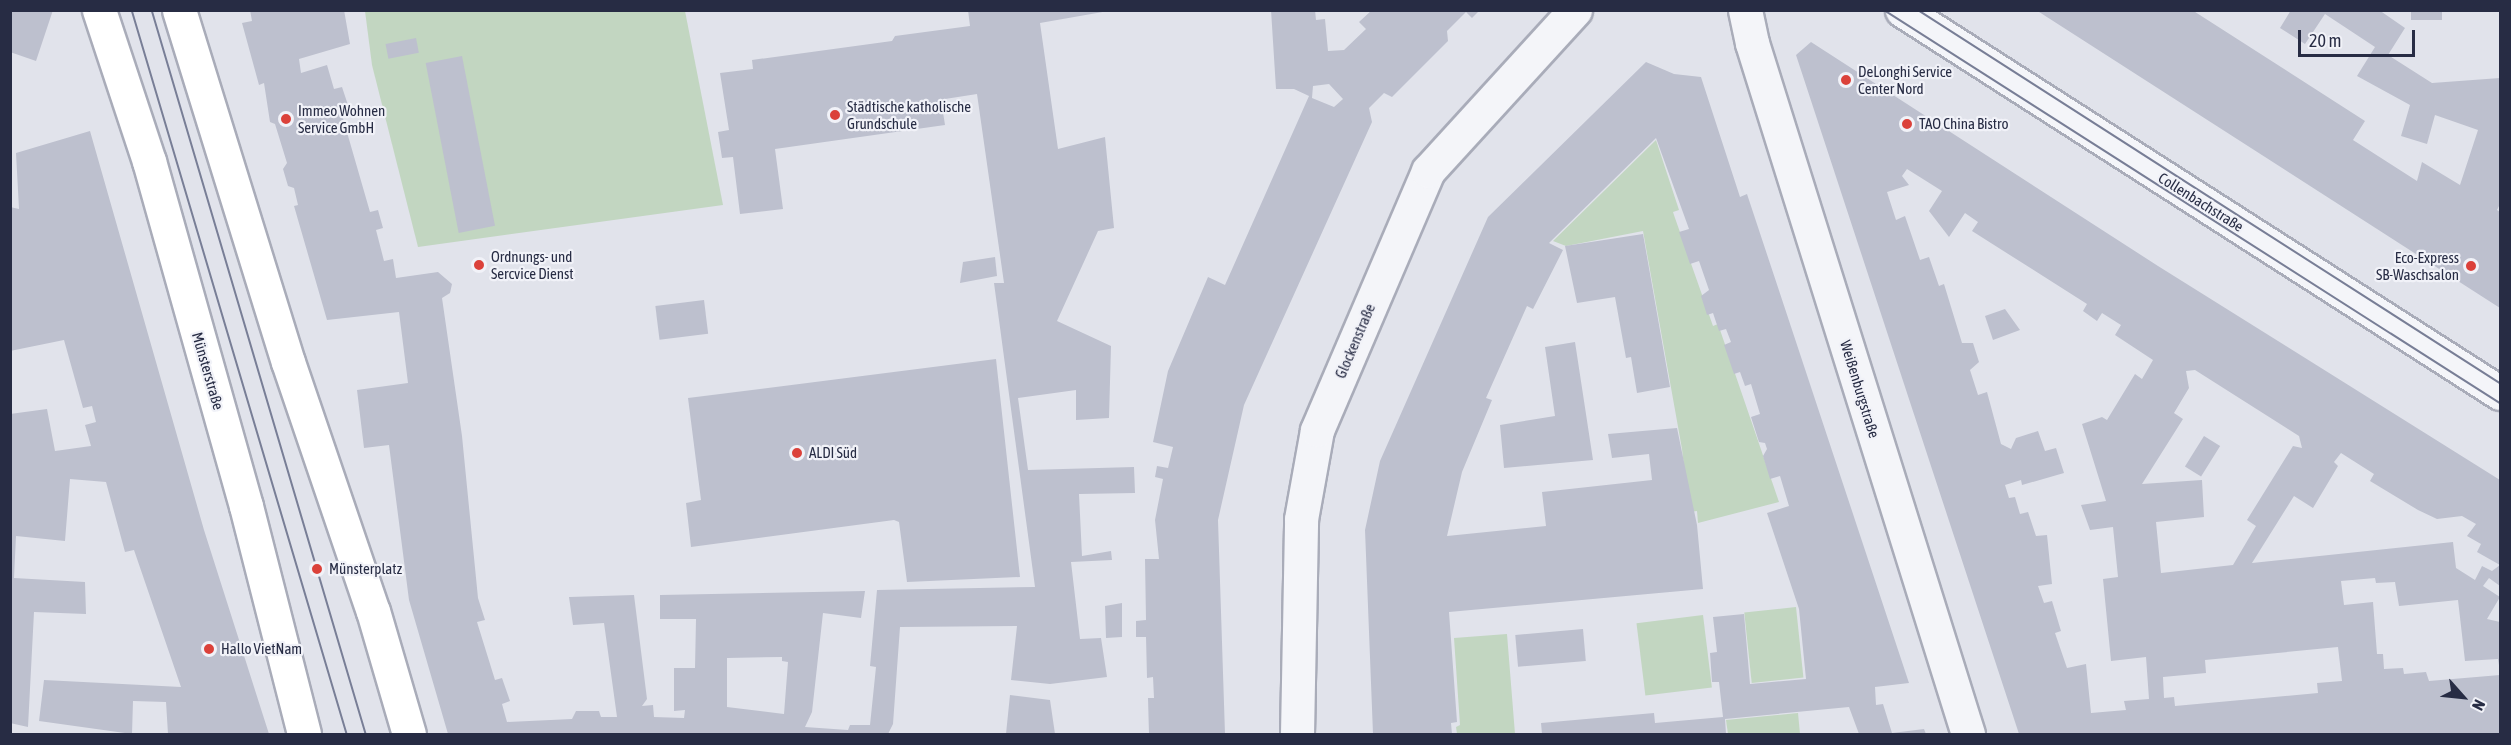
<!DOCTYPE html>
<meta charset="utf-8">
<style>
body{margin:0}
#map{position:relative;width:2511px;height:745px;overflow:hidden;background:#e1e3eb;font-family:"Asap Condensed",sans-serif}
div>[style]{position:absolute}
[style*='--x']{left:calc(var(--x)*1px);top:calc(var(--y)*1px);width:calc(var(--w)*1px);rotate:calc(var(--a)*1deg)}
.green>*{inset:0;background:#c2d6c1;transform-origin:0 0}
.building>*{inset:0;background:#bdc0ce;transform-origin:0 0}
.roads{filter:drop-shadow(2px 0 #a9acb9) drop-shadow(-2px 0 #a9acb9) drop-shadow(0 2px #a9acb9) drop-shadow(0 -2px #a9acb9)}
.minor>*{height:33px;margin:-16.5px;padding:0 16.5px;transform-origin:16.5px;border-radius:16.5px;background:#f4f5f9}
.secondary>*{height:33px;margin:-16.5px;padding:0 16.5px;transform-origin:16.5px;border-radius:16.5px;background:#fff}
.tram>*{height:1.5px;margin:-0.75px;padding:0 0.75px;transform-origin:0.75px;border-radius:0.75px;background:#787e96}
.dots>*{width:16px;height:16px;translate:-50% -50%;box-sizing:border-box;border:3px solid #f1f2f8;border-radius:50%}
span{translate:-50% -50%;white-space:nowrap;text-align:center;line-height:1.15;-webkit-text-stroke:4.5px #f1f2f8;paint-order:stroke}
.poi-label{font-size:15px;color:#272c44}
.left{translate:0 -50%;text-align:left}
.right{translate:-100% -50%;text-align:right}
.street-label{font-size:15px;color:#272c44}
.frame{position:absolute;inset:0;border:12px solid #272c44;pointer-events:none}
.north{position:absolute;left:2433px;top:667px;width:60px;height:60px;-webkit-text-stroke:4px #f1f2f8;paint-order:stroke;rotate:117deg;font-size:16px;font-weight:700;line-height:24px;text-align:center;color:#272c44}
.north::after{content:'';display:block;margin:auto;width:21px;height:27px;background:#272c44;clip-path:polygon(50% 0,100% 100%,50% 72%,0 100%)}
.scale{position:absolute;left:2298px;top:30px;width:117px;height:27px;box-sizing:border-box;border:3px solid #272c44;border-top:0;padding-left:8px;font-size:18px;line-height:21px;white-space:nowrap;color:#272c44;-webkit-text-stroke:4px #f1f2f8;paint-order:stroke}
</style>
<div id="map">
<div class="green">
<div style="clip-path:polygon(365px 11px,685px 11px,723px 205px,418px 247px,372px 65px)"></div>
<div style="clip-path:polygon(1656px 140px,1679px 210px,1673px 212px,1675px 218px,1713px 326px,1718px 324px,1779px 502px,1698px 523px,1697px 511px,1689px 512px,1682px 449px,1643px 231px,1566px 246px,1553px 241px)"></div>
<div style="left:1796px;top:607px;width:71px;height:52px;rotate:84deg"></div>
<div style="left:1703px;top:615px;width:73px;height:67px;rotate:83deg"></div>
<div style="clip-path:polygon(1507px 634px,1515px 734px,1457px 734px,1456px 727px,1460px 725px,1454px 638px)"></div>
<div style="clip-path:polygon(1798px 713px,1800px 734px,1728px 734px,1726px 720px)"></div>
</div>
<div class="building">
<div style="clip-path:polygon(10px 10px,53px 10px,36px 61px,10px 52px)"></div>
<div style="clip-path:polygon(evenodd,250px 10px,344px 10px,350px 44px,299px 59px,301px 73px,327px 65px,334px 89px,342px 87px,348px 105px,340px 108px,370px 212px,378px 210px,383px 228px,376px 230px,384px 261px,393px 259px,396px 278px,438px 272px,452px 284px,450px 293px,442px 298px,462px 436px,478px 598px,485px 620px,477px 622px,495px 680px,502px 678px,510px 701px,502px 704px,507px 722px,572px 719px,576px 711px,599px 711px,601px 717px,617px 717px,604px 623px,573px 625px,569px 597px,634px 595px,647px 699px,642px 706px,653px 705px,654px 717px,684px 718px,685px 710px,674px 711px,674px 668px,695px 668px,696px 619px,660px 619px,660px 595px,865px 591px,861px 618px,823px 613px,812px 712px,805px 727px,848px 730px,850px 725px,870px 725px,876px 667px,870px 666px,877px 590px,1035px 587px,994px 283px,1004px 283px,977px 94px,945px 99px,946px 105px,942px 106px,945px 125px,775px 149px,783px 209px,740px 214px,733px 157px,722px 158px,718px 132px,729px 130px,720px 73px,753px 69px,752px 60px,892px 41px,895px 36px,970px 26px,968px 10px,1114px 10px,1040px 23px,1058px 149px,1105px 137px,1114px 228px,1098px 231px,1057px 321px,1111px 346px,1109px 418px,1076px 420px,1076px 390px,1018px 398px,1028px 470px,1134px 467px,1135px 493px,1079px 494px,1082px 556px,1111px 551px,1112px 560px,1071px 562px,1080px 639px,1101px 638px,1107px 677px,1050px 684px,1011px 680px,1017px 626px,900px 627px,893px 724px,888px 734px,448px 734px,409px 600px,389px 445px,364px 448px,357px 390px,408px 383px,399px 312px,327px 320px,294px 206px,298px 205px,294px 188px,288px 186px,283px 169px,287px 163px,275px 124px,270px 122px,264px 83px,259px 85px,242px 23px,252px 21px,250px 10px,782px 657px,782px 661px,788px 662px,784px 714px,727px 707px,727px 658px,782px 657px)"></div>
<div style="clip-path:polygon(evenodd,1271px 10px,1315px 10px,1316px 20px,1325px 19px,1328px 51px,1344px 50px,1366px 29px,1359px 22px,1372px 10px,1480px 10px,1472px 18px,1466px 12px,1447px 31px,1448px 41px,1392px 97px,1384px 93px,1369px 108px,1372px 122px,1244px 405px,1218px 520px,1225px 734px,1149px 734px,1148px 698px,1154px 698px,1153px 677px,1147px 678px,1146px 637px,1136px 637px,1136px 621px,1146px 620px,1145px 559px,1159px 559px,1155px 520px,1163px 479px,1155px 477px,1157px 466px,1168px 468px,1173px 447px,1153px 442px,1168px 371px,1208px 277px,1225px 285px,1309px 96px,1294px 89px,1276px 89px,1271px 10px,1329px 84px,1343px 99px,1334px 107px,1312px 98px,1313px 86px,1329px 84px)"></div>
<div style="clip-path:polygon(2036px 10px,2192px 10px,2365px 121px,2353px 140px,2417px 181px,2422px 162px,2460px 185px,2478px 130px,2435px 115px,2427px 144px,2401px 136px,2410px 105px,2357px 76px,2375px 47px,2325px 14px,2305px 44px,2280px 28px,2291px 10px,2379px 10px,2405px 28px,2388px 55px,2432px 83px,2500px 78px,2500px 204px,2497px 210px,2500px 212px,2500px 308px)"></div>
<div style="left:2411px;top:10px;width:31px;height:10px"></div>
<div style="left:416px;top:38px;width:15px;height:31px;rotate:79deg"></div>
<div style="clip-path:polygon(evenodd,1811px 42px,2158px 266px,2500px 480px,2500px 586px,2489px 578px,2483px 586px,2500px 597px,2487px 619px,2500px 622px,2500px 672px,2498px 659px,2465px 661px,2458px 600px,2399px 606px,2395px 582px,2376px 583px,2375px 578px,2341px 581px,2344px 605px,2373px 602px,2377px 654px,2383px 654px,2384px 669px,2403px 668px,2404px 674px,2426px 672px,2429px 681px,2500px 675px,2500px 734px,2019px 734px,1796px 55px,1811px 42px,1907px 169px,1942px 191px,1929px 211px,1949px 237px,1965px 213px,1978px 222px,1972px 231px,2087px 304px,2083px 311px,2097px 321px,2102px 313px,2121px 325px,2115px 335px,2153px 360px,2142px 379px,2135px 374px,2107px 420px,2102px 417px,2082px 424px,2106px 501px,2081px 505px,2090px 530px,2113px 527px,2118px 577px,2103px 579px,2111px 661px,2146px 657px,2149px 699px,2124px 701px,2126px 710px,2091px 713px,2086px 664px,2067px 668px,2055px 633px,2061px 631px,2052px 601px,2044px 603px,2038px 586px,2052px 584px,2047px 535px,2036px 536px,2028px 512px,2020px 514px,2015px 497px,2009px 498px,2005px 485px,2021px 480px,2022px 485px,2064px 473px,2056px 448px,2045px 451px,2038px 431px,2016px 438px,2011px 449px,2001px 444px,1987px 392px,1978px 395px,1970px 370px,1979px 362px,1973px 343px,1962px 343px,1944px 284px,1939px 286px,1929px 257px,1920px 260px,1905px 216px,1896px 220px,1887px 192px,1909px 185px,1902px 176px,1907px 169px,1811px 42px,2195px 370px,2299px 436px,2302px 448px,2293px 446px,2247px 520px,2256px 526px,2233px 565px,2161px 573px,2156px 522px,2204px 517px,2202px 480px,2142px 484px,2183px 419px,2174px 413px,2189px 388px,2186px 371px,2195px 370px,1811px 42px,2341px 453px,2374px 474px,2370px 481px,2418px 510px,2437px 519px,2462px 516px,2476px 524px,2467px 536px,2481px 544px,2477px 552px,2500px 565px,2492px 571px,2482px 566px,2475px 580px,2456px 568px,2453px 542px,2252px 563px,2294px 496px,2313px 508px,2338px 466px,2334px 462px,2341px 453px,1811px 42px,2338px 647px,2342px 681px,2317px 683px,2318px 693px,2175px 706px,2174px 697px,2164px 698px,2163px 677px,2206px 673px,2205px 660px,2338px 647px)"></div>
<div style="left:462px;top:56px;width:173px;height:37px;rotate:79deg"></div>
<div style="clip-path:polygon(1646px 62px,1674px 74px,1701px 77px,1740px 197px,1747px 194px,1909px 683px,1875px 687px,1876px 705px,1883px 704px,1892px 733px,1924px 729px,1926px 734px,1859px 734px,1849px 707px,1725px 719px,1726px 734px,1542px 734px,1541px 723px,1654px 713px,1655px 723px,1723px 717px,1719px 682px,1712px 682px,1710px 653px,1717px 652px,1713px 617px,1744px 614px,1750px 684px,1806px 679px,1799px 609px,1767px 513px,1789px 506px,1780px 476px,1770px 479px,1763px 456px,1767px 449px,1765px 443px,1759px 442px,1751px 417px,1760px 414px,1751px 384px,1745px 386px,1740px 372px,1734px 374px,1724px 345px,1731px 342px,1726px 329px,1719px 331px,1713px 313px,1707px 315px,1701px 296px,1709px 290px,1699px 261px,1690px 264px,1679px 232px,1689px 229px,1656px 138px,1549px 243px,1563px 250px,1533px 309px,1527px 306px,1486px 398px,1492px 400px,1462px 472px,1447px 536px,1546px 526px,1542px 492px,1652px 480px,1649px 454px,1612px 458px,1608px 434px,1677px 428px,1697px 525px,1703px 589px,1449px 612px,1457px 722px,1451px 723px,1452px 734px,1373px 734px,1365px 530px,1380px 461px,1488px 217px)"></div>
<div style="clip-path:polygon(90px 131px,204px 530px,269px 734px,168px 734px,166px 702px,133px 701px,132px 734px,39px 721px,44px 680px,181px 687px,134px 550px,125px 552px,106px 482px,70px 479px,65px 541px,16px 536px,14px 578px,85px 582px,86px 614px,34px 612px,28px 727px,10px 723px,10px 414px,47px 409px,55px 451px,91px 446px,85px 425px,96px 422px,92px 406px,83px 408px,64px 340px,10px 351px,10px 207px,19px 209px,16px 153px)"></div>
<div style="clip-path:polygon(1643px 234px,1670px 387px,1637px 393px,1631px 357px,1626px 358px,1615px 297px,1577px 303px,1565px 246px)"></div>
<div style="clip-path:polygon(995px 257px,997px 276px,960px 283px,963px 262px)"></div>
<div style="left:704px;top:300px;width:34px;height:49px;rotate:83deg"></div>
<div style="clip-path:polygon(2005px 309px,2020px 330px,1993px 340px,1985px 316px)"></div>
<div style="clip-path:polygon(1575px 342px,1593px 460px,1504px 468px,1500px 425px,1555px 416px,1545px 347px)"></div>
<div style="clip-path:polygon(996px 359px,1020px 577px,907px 582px,899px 522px,894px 520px,691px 547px,686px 503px,701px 500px,688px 398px)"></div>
<div style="left:2204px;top:436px;width:19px;height:36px;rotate:32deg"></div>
<div style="clip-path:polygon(1122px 603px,1122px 637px,1106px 638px,1105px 606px)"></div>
<div style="left:1583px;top:629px;width:32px;height:68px;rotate:85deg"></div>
<div style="clip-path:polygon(1010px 695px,1050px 700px,1055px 734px,1006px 734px)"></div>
</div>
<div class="roads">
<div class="minor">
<div style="--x:1745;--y:10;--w:34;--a:78"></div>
<div style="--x:1752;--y:43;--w:724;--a:72.64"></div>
<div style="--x:1902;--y:10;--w:710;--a:32.64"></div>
<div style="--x:1297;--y:734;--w:215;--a:-88.9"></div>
<div style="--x:1301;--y:519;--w:90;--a:-79.8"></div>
<div style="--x:1317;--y:430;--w:282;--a:-66.8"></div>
<div style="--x:1428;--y:171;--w:218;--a:-47.6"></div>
</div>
<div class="secondary">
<div style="--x:99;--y:10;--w:159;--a:71.7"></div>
<div style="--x:149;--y:161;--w:358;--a:74.3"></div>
<div style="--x:246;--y:506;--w:235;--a:75.7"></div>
<div style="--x:179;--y:10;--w:368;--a:72.8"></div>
<div style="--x:288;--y:362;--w:263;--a:71.2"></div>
<div style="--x:373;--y:611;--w:128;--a:73.7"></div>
</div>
</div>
<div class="tram">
<div style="--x:132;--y:10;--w:755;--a:73.46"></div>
<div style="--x:152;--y:10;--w:755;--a:73.53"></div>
<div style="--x:1884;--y:10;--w:731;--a:32.54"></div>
<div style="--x:1918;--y:10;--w:691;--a:32.66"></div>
</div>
<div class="dots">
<div style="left:1846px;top:80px;background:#db413a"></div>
<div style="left:835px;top:115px;background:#db413a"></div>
<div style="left:286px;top:119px;background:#db413a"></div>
<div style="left:1907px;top:124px;background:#db413a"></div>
<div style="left:479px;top:265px;background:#db413a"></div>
<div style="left:2471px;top:266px;background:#db413a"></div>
<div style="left:797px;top:453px;background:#db413a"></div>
<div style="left:317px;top:569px;background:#db413a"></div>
<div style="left:209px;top:649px;background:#db413a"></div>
</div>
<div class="poi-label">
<span class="left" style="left:1858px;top:80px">DeLonghi Service<br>Center Nord</span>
<span class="left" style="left:847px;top:115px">Städtische katholische<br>Grundschule</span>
<span class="left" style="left:298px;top:119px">Immeo Wohnen<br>Service GmbH</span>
<span class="left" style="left:1919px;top:124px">TAO China Bistro</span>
<span class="left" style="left:491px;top:265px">Ordnungs- und<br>Sercvice Dienst</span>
<span class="right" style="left:2459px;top:266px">Eco-Express<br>SB-Waschsalon</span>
<span class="left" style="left:809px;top:453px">ALDI Süd</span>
<span class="left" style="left:329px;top:569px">Münsterplatz</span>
<span class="left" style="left:221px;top:649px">Hallo VietNam</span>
</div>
<div class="street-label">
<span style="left:2201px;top:202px;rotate:32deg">Collenbachstraße</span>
<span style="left:1355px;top:341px;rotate:-67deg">Glockenstraße</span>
<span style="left:208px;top:371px;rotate:74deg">Münsterstraße</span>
<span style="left:1860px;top:389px;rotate:73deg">Weißenburgstraße</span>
</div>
<div class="frame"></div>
<div class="north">N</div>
<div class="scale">20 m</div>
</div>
